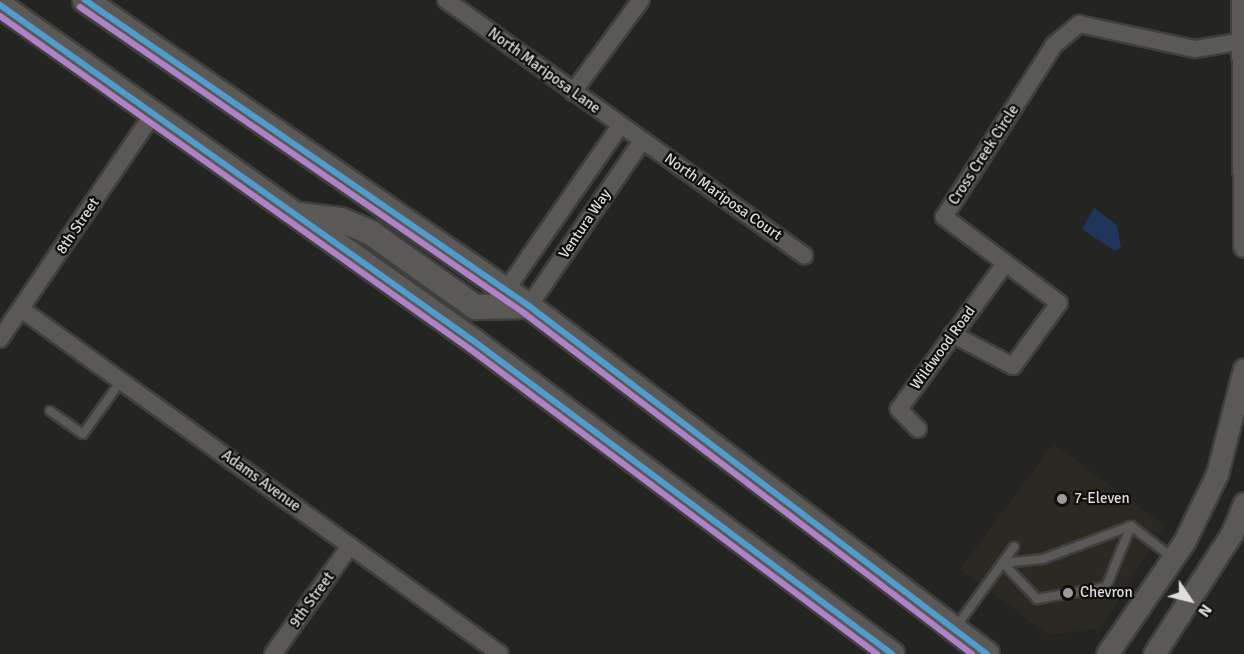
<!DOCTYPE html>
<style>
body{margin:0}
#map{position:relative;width:1244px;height:654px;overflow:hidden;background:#242423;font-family:Signika,sans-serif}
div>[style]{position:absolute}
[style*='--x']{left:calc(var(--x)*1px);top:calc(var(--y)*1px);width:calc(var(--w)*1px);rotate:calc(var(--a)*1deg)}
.built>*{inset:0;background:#2b2921}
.water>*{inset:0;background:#20355a}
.roads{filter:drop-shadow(2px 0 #3f3f3d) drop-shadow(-2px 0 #3f3f3d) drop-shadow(0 2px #3f3f3d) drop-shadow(0 -2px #3f3f3d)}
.service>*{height:8px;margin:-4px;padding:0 4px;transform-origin:4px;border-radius:4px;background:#5a5958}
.minor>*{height:16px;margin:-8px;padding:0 8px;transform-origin:8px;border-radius:8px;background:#5a5958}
.tertiary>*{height:21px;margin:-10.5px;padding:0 10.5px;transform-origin:10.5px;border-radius:10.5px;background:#5a5958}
.secondary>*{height:24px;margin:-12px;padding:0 12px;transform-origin:12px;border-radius:12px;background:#5a5958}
.bus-1>*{height:6px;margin:-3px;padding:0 3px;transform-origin:3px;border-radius:3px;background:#4f9ccd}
.bus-2>*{height:6px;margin:-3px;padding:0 3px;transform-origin:3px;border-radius:3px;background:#af82c8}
.dots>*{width:16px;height:16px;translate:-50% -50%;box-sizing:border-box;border:3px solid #0e0e0c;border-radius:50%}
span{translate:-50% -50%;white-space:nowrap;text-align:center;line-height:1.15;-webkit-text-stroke:4.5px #0e0e0c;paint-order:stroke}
.street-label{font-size:15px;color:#dedddb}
.poi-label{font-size:15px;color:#dedddb}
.left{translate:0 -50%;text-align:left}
.north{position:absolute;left:1160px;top:570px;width:60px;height:60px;-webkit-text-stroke:4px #0e0e0c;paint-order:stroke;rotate:125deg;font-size:16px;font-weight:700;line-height:24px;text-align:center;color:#dedddb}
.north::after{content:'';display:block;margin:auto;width:21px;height:27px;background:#dedddb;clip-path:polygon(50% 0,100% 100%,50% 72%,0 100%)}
</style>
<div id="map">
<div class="built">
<div style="clip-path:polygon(1053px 444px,1165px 525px,1101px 628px,1049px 635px,960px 569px)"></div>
</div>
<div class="water">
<div style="clip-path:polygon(1094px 208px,1117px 225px,1121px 248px,1115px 251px,1082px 229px)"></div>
</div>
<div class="roads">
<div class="service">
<div style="--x:50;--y:411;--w:40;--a:34.9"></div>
<div style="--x:83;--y:434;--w:65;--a:-54.4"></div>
<div style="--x:1003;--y:563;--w:40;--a:-5.7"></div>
<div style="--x:1043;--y:559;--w:94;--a:-20.6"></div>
<div style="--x:1131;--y:526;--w:53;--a:37.3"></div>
<div style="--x:1003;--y:563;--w:50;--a:46.6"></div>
<div style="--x:1037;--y:599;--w:70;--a:-9.9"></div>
<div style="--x:1106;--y:587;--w:66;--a:-67.7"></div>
<div style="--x:956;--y:627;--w:99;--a:-54.1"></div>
</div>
<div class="minor">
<div style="--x:446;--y:0;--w:440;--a:35.5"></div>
<div style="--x:573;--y:92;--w:114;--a:-53.5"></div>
<div style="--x:506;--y:290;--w:200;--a:-55.2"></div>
<div style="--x:529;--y:306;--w:200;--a:-55.6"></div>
<div style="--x:21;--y:309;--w:590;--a:35.76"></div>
<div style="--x:952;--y:334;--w:69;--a:27.7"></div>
<div style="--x:1013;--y:366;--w:78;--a:-53.9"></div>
<div style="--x:1059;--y:303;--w:144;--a:-143.2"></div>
<div style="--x:944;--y:217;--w:204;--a:-57.4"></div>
<div style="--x:1054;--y:45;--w:33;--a:-40"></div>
<div style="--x:1079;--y:24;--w:119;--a:12.2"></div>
<div style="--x:1195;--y:49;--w:50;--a:-9.3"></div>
<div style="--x:0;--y:339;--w:274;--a:-55.8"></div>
<div style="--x:918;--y:429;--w:28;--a:-134"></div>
<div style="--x:899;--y:409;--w:178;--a:-53.9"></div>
<div style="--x:273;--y:654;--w:133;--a:-54.5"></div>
</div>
<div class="tertiary">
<div style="--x:1242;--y:0;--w:246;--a:89.5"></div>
<div style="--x:1107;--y:654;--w:136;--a:-55.5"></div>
<div style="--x:1184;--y:542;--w:76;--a:-64.1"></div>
<div style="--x:1217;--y:474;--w:108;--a:-75.6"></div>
<div style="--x:1154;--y:654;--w:144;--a:-57.2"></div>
<div style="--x:1232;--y:533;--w:32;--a:-68"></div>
</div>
<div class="secondary">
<div style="--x:85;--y:0;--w:539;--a:34.57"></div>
<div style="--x:529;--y:306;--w:575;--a:37.23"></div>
<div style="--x:0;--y:5;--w:582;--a:35.35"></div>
<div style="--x:475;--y:342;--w:521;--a:36.8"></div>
<div style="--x:300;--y:215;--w:41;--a:7"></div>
<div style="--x:341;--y:220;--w:33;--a:23"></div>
<div style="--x:371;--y:233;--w:128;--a:35.4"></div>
<div style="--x:475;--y:307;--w:54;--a:-1.1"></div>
</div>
</div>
<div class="bus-1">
<div style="--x:85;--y:0;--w:539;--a:34.57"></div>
<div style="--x:529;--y:306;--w:575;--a:37.23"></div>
<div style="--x:0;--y:5;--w:582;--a:35.35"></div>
<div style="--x:475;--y:342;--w:521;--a:36.8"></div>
</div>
<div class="bus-2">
<div style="--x:80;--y:7;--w:539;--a:34.57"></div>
<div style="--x:524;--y:313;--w:563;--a:37.28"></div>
<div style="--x:0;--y:16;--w:576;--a:35.32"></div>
<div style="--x:470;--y:349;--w:509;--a:36.85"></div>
</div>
<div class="dots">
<div style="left:1062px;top:499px;background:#9d9c9b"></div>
<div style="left:1068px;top:593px;background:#9d9c9b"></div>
</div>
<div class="street-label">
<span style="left:544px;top:71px;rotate:36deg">North Mariposa Lane</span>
<span style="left:984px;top:155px;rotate:-57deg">Cross Creek Circle</span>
<span style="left:723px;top:197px;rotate:35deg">North Mariposa Court</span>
<span style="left:585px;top:224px;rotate:-56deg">Ventura Way</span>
<span style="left:78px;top:226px;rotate:-56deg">8th Street</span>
<span style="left:943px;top:348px;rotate:-54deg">Wildwood Road</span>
<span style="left:261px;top:481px;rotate:36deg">Adams Avenue</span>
<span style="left:312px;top:600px;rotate:-54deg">9th Street</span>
</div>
<div class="poi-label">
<span class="left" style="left:1074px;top:499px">7-Eleven</span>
<span class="left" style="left:1080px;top:593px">Chevron</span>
</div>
<div class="north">N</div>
</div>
